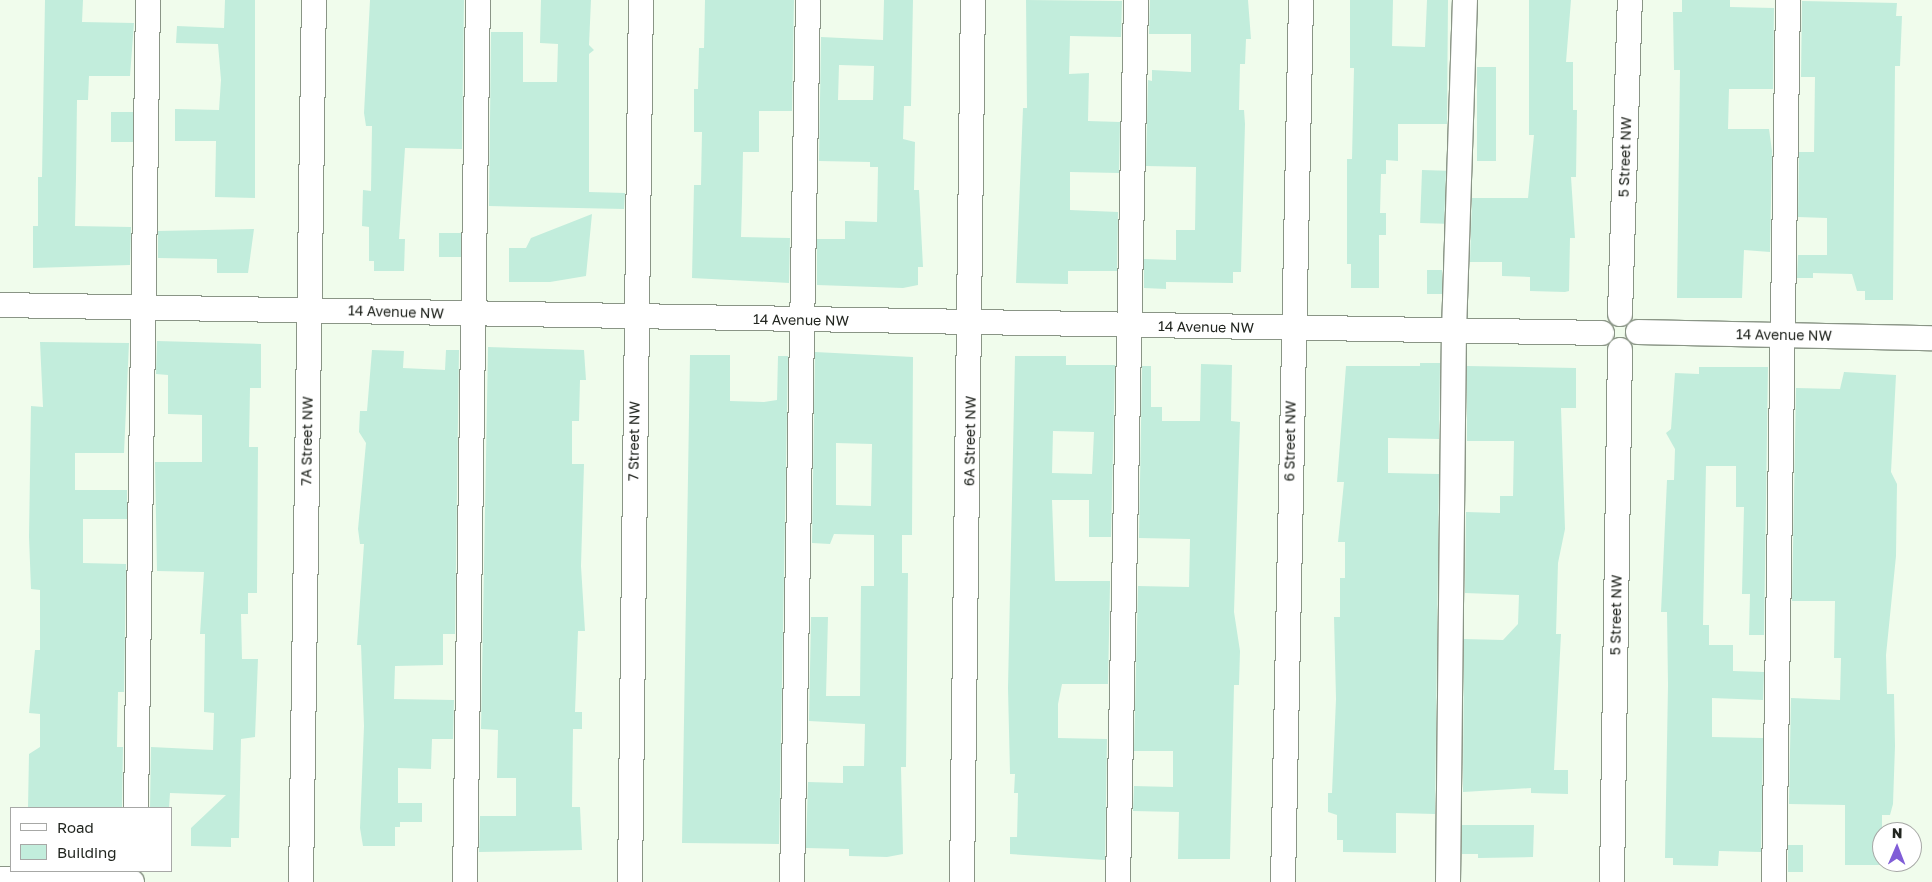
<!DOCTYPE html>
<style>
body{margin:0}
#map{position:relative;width:1932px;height:882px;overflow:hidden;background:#f0fcec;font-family:"Golos Text",sans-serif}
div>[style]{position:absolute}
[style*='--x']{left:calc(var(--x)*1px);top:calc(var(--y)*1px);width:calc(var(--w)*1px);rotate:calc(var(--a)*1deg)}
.building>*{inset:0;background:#c2eddc;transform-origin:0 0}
.roads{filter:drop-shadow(1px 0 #8a9586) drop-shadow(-1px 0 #8a9586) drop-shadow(0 1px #8a9586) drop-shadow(0 -1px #8a9586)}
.minor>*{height:24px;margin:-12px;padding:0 12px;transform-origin:12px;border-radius:12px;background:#fff}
span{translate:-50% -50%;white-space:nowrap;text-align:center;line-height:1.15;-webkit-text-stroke:4px #fff;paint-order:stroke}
.street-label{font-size:14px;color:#222620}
.legend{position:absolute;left:10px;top:807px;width:162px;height:65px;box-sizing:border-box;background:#fff;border:1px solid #a7a8a6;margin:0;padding:6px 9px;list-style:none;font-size:15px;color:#222620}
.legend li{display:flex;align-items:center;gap:10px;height:25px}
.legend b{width:25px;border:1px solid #a7a8a6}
.north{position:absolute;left:1872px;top:822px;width:50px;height:50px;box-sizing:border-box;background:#fff;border:1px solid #a7a8a6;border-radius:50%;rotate:1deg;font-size:14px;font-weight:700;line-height:20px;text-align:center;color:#222620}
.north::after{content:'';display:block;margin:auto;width:18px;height:22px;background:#805dd7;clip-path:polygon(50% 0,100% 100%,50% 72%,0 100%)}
</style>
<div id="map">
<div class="building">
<div style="clip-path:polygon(45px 0,83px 0,82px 22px,134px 23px,130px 76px,89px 76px,88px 100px,77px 100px,76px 178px,75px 226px,131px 227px,130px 265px,33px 268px,33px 226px,38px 226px,38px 177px,42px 177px)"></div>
<div style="clip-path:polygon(225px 0,255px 0,255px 198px,215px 197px,216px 141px,175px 141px,175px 109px,219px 110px,221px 80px,218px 44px,176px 43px,177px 26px,224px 28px)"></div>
<div style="clip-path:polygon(370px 0,464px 0,462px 149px,405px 148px,399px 239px,405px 239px,404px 271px,374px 271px,374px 261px,369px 261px,369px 227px,362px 226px,363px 190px,371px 191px,372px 126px,366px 126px,364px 113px)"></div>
<div style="clip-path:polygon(541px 0,591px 0,589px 45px,594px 50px,589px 54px,589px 192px,625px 193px,624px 209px,489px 206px,491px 32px,523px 32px,523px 82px,557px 82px,558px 44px,540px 43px)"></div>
<div style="clip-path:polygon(705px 0,794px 0,792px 111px,759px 111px,759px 152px,743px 152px,742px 202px,741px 237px,790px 238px,789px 283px,692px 278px,694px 185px,701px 185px,702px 132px,694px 132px,694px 89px,698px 89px,699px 48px,704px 48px)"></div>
<div style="clip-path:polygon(evenodd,884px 0,913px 0,911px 106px,904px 106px,903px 139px,915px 142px,914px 190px,919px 190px,923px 267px,918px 267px,918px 285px,903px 288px,817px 285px,817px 239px,845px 239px,845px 221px,877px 222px,878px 167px,870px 167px,870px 162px,819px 161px,821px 37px,883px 40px,884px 0,839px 65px,874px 66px,873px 100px,838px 100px,839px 65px)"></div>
<div style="clip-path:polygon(1026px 0,1122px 1px,1121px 37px,1070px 36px,1069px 74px,1089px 73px,1088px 121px,1120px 122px,1119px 173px,1070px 172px,1070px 210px,1118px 212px,1117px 271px,1068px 271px,1068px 284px,1016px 283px,1023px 108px,1027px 108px)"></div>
<div style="clip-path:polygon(1150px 0,1248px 0,1251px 39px,1246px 39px,1245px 64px,1240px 64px,1239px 110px,1244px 110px,1245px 124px,1241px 272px,1233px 272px,1233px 283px,1166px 282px,1166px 289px,1144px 288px,1144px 259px,1176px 260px,1176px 230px,1195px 230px,1196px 167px,1146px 166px,1148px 80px,1152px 81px,1152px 70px,1191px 72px,1191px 34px,1149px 34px)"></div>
<div style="clip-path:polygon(1350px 0,1393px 0,1392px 46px,1425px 47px,1427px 0,1448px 0,1447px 124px,1398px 124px,1398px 161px,1386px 160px,1386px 174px,1381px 174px,1380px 213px,1386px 213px,1386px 235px,1379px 235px,1379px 288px,1351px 288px,1351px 264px,1347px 264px,1347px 159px,1352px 159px,1354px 68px,1350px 68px)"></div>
<div style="clip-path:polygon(1529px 0,1571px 0,1566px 62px,1573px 62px,1573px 110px,1577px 110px,1576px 177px,1571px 177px,1575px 238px,1570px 238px,1569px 291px,1565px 292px,1530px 291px,1530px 277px,1502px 276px,1502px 262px,1470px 262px,1472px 198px,1528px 198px,1534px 135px,1529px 135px)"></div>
<div style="clip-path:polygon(1682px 0,1730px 0,1730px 7px,1774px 8px,1773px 89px,1729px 89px,1728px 129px,1769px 129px,1772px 151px,1770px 252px,1744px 250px,1742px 298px,1677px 298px,1680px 70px,1674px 70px,1673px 12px,1682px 12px)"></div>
<div style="clip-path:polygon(1802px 1px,1897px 3px,1896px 16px,1902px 16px,1900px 66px,1895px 66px,1893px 300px,1865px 300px,1865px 291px,1857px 291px,1852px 274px,1813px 273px,1813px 278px,1797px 278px,1798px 255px,1827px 255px,1827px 218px,1798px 217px,1799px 152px,1814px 152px,1815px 77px,1801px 77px)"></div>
<div style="left:1477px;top:67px;width:19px;height:94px"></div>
<div style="left:111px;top:112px;width:22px;height:30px"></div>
<div style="left:1422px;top:170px;width:24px;height:53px;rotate:2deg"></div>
<div style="clip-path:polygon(592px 214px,586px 276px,550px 282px,509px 282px,509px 248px,526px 248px,531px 238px)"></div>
<div style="clip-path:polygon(254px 229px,248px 273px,217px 273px,217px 259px,158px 258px,158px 231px)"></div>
<div style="left:439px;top:233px;width:22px;height:24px"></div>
<div style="left:1427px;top:270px;width:15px;height:24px"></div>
<div style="clip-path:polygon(157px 341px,261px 344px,261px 388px,250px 388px,249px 447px,258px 447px,257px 593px,248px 593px,248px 614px,241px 614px,242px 659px,258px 659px,255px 737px,241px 739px,239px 838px,231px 838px,231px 847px,191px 846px,191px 828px,226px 795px,170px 793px,169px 808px,150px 808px,151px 747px,213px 750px,214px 713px,204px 712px,205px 634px,200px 634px,204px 572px,157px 571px,155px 462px,202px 462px,202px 415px,168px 414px,168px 375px,156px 374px)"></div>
<div style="clip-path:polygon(40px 342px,129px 343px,124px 453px,75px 453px,75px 490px,127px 490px,127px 519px,83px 519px,83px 563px,126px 564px,124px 692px,118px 692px,117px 747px,123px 747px,122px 808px,28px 808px,29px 754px,40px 747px,40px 714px,29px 713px,35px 650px,40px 650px,40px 590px,31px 589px,29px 537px,31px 406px,43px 407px)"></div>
<div style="clip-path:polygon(488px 347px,584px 350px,586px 380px,580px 380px,579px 421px,572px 421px,572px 464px,584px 464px,581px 566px,585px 631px,578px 631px,575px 712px,582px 712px,582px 729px,573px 729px,572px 807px,580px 807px,582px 850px,479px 852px,480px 816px,516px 816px,516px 778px,497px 778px,498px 730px,481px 729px)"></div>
<div style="clip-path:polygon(372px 350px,404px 351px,403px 368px,445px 370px,446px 350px,459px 350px,455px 634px,443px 634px,443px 665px,395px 666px,394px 699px,454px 700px,453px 739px,432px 739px,431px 769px,398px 768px,398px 803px,422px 803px,422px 822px,400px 822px,400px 827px,395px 827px,395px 846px,363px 846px,360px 828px,364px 726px,361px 645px,357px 645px,364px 544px,360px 544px,358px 529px,366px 443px,359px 432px,360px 411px,367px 411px)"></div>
<div style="clip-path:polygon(evenodd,815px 352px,913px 357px,912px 535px,902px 535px,902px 573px,908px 573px,906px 767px,901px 767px,903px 854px,887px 857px,849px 856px,849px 849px,806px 848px,808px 782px,843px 783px,843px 766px,864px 766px,865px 724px,809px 721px,811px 617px,828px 617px,826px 696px,860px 696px,861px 586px,874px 586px,874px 535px,834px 534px,830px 544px,812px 543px,815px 352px,836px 443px,872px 444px,871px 506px,836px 505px,836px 443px)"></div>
<div style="clip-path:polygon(690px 355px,730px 355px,730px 401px,764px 402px,777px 400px,778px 356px,788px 356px,779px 844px,682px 843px)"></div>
<div style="clip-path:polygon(evenodd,1015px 356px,1066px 356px,1066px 365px,1115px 365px,1111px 537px,1089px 537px,1089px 500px,1052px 500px,1055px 581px,1110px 581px,1110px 585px,1108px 684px,1062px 684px,1058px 704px,1058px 738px,1107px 739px,1105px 860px,1010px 854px,1010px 837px,1017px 837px,1018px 793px,1014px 793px,1015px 774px,1010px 774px,1008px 688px,1015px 356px,1053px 431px,1094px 432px,1092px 474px,1052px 473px,1053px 431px)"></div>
<div style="clip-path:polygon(1420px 363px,1440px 363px,1439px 439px,1388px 438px,1388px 473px,1439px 474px,1435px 814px,1396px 813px,1396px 853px,1343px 852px,1343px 840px,1337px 840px,1337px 815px,1328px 812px,1328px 793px,1332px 793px,1336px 699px,1334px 617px,1340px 617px,1340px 578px,1345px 578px,1345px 542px,1338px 542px,1344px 482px,1337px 482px,1346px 366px,1420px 366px)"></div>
<div style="clip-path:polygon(1201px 364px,1232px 365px,1231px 421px,1240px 422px,1234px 612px,1240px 651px,1239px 685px,1234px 685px,1230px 859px,1178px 859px,1179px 812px,1133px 811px,1134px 786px,1173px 787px,1173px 751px,1134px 751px,1138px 586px,1189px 587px,1190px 539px,1139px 538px,1142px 366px,1151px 366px,1151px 407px,1162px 407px,1162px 421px,1200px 421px)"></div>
<div style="clip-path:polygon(1467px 366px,1576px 368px,1576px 408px,1561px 408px,1565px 529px,1558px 563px,1556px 634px,1561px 634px,1554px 770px,1568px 770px,1568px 794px,1531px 793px,1531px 788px,1463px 792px,1464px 639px,1503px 640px,1518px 624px,1519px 595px,1465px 593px,1466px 512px,1500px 513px,1500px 496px,1513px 496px,1514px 441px,1467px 441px)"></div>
<div style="clip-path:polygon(1699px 367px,1768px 367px,1764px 635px,1749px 635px,1750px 594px,1742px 594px,1744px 507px,1736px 507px,1736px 466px,1706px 466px,1703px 625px,1709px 625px,1709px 645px,1733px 645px,1733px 671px,1764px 672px,1763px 700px,1712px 698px,1712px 737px,1763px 738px,1761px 852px,1719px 851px,1718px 866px,1673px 865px,1673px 858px,1665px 858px,1668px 685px,1667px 612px,1661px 612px,1667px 480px,1674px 480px,1675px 449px,1666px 433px,1671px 429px,1675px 373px,1699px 374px)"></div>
<div style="clip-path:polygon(1844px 372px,1896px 375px,1891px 472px,1897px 484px,1896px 556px,1886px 655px,1887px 694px,1894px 694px,1895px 746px,1893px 804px,1890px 815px,1882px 815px,1882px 865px,1845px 865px,1845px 805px,1789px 804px,1791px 698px,1840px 700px,1841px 658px,1834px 658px,1835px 601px,1792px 601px,1796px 388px,1840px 389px)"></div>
<div style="clip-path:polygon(1462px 825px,1534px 825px,1533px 857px,1478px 858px,1478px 854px,1462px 854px)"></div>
<div style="left:1788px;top:845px;width:15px;height:27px"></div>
</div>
<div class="roads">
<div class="minor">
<div style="--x:0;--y:305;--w:1602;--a:1"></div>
<div style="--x:1620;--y:314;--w:314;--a:-88.2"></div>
<div style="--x:1638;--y:332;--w:293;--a:1.2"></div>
<div style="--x:136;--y:808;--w:808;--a:-89.15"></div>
<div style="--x:0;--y:879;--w:132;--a:1.3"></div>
<div style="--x:1612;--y:881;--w:531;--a:-89.14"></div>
<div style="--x:301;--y:882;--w:882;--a:-89.16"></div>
<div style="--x:465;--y:882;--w:882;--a:-89.16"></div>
<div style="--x:630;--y:882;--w:882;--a:-89.29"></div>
<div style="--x:792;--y:882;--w:882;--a:-88.96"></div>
<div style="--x:962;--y:882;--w:882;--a:-89.29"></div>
<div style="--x:1118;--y:882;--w:882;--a:-88.83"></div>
<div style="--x:1283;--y:882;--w:882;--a:-88.83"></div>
<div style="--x:1448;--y:882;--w:551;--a:-89.38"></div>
<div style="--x:1454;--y:331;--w:331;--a:-88.1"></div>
<div style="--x:1774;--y:882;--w:882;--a:-89.09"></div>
</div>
</div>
<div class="street-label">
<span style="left:1625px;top:157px;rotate:-88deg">5 Street NW</span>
<span style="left:396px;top:312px;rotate:2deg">14 Avenue NW</span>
<span style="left:801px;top:320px;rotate:1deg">14 Avenue NW</span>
<span style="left:1206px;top:327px;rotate:1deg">14 Avenue NW</span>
<span style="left:1784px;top:335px;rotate:1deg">14 Avenue NW</span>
<span style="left:307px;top:441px;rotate:-89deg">7A Street NW</span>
<span style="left:634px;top:441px;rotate:-89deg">7 Street NW</span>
<span style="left:970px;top:441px;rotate:-89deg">6A Street NW</span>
<span style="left:1290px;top:441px;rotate:-89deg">6 Street NW</span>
<span style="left:1616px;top:615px;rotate:-89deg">5 Street NW</span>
</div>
<ul class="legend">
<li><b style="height:6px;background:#fff"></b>Road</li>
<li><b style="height:14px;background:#c2eddc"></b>Building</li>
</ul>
<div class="north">N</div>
</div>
